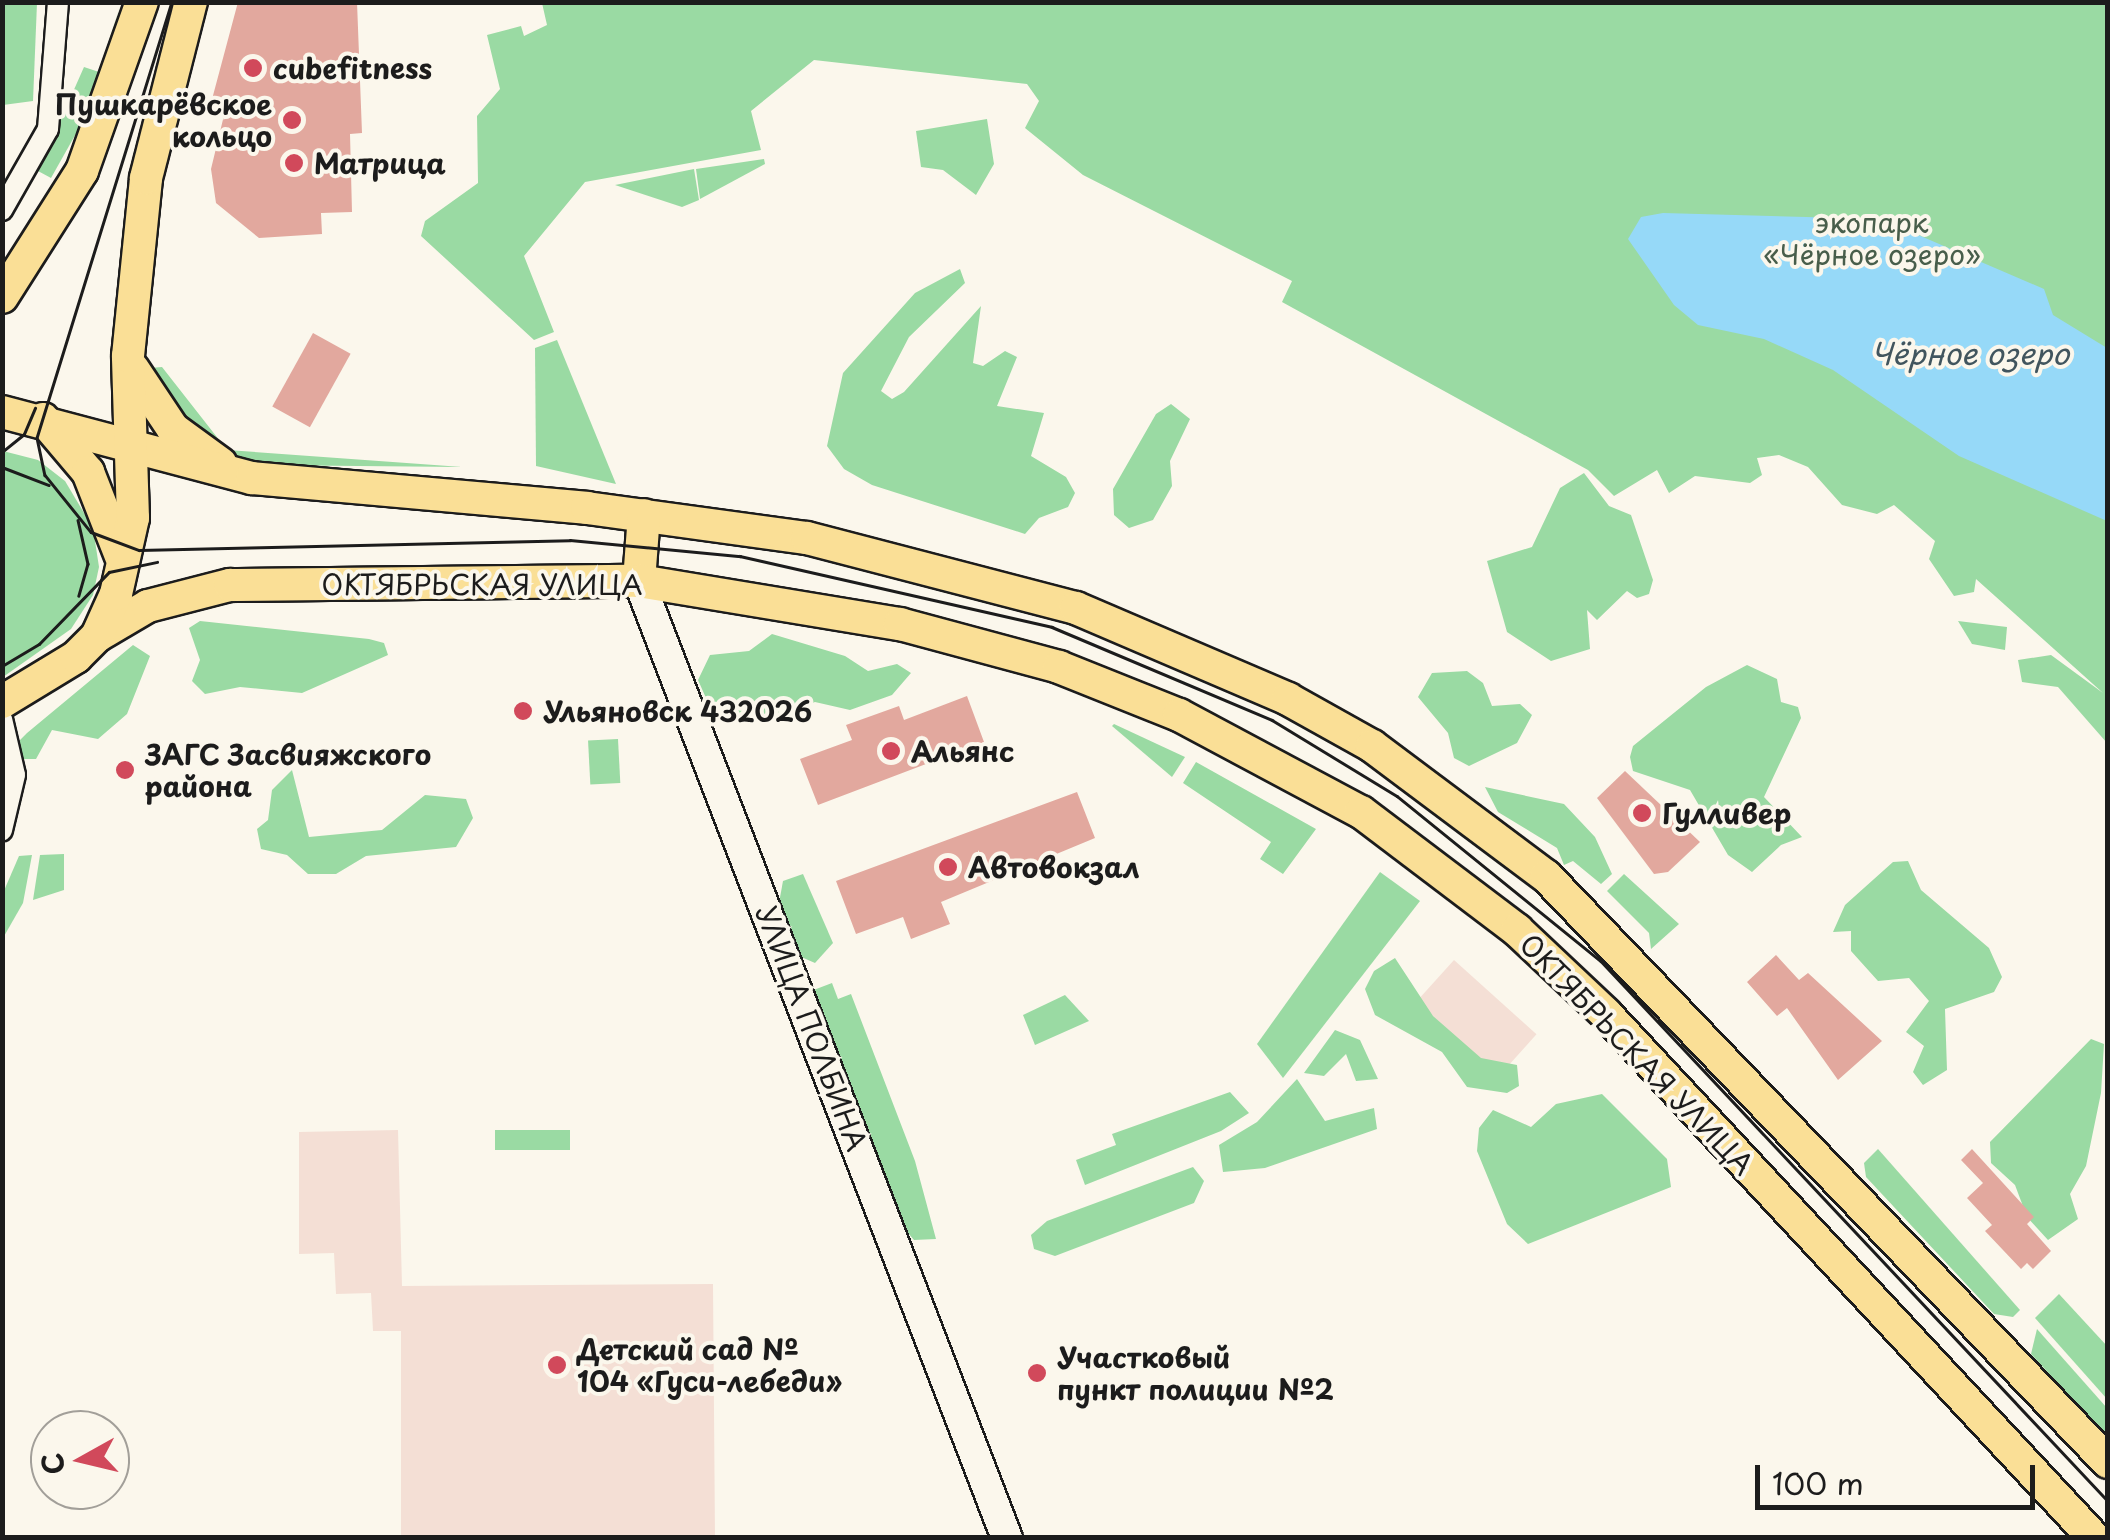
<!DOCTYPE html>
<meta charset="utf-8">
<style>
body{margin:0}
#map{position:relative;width:2110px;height:1540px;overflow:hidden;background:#fbf7ec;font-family:"Playpen Sans",sans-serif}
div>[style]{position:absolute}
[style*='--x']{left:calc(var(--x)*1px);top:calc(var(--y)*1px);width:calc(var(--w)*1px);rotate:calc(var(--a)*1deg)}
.built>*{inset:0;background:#f4dfd5;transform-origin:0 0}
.green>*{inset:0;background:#9adaa3;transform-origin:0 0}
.water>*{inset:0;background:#96d9f8}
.building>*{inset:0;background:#e2a89e;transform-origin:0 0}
.roads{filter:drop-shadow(2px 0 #1c1c1c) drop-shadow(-2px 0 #1c1c1c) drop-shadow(0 2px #1c1c1c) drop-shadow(0 -2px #1c1c1c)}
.street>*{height:20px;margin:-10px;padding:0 10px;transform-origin:10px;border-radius:10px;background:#fbf7ec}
.secondary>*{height:30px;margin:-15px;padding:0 15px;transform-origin:15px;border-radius:15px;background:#fbf7ec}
.primary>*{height:32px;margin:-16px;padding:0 16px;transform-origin:16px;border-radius:16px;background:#fadf96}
.tram>*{height:2.5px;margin:-1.25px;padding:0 1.25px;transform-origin:1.25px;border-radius:1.25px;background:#1c1c1c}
.dots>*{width:28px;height:28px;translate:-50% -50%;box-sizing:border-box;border:5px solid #fbf7ec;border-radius:50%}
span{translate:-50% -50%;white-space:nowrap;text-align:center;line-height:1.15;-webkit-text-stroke:8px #fbf7ec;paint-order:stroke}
.poi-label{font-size:28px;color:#1c1c1c;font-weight:700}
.left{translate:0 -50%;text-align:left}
.right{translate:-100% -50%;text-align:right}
.park-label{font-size:28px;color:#485e4b}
.street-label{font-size:28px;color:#1c1c1c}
.water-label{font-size:30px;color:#41555e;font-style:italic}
.frame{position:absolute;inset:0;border:5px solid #1c1c1c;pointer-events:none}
.north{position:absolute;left:30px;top:1410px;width:100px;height:100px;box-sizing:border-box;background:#fbf7ec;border:2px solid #a29f99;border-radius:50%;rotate:262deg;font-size:28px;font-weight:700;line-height:40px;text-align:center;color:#1c1c1c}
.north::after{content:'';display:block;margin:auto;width:35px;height:45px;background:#d1495b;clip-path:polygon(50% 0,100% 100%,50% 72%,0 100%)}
.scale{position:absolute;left:1755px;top:1465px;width:280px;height:45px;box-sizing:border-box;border:5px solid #1c1c1c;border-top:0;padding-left:12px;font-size:30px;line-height:35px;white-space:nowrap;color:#1c1c1c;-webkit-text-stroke:8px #fbf7ec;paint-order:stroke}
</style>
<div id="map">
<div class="built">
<div style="left:1454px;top:960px;width:111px;height:56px;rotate:42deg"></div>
<div style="clip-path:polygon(398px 1130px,402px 1286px,713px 1284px,715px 1537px,401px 1537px,401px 1331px,373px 1331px,371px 1293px,336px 1294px,334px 1253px,299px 1254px,299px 1132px)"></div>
</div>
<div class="green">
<div style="clip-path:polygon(2px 3px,37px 3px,33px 101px,3px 105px)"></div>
<div style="clip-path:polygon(121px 3px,87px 114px,51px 178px,38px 171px,84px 67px,99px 72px)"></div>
<div style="clip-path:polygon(542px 3px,2107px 3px,2107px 743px,2058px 687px,2022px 682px,2018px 660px,2051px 655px,2103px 693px,1976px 579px,1974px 592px,1954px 596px,1929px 559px,1935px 541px,1894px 505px,1877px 514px,1842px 505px,1808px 467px,1779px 455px,1757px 458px,1762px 475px,1750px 483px,1695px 476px,1669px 493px,1657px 470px,1614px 496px,1588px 470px,1282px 302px,1292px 281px,1083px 175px,1025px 128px,1039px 101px,1027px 84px,814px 60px,751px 111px,761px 150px,585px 182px,524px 256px,554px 332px,534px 340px,421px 236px,425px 221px,478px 183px,477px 116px,500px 89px,487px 35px,521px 26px,524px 36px,547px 25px)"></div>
<div style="clip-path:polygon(987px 119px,994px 164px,976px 195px,943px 170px,921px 167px,916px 131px)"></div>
<div style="clip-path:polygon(764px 159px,765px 164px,700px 199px,696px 169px)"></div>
<div style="clip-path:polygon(694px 169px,699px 200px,682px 207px,615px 185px)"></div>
<div style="clip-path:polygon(960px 269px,965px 283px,909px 337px,881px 391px,892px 399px,904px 392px,981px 306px,973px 363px,983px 366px,1005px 351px,1017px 357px,997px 406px,1044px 413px,1031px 456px,1066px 477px,1075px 493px,1068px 507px,1039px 518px,1025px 534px,872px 485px,844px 469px,827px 446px,843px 373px,915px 293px)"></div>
<div style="clip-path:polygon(557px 340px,616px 484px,536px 466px,535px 348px)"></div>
<div style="clip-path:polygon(162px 367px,227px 450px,462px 467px,251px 465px,203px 446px,150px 368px)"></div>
<div style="clip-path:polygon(1171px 404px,1190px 419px,1170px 461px,1172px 486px,1153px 520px,1129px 528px,1114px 515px,1113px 489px,1156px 414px)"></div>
<div style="clip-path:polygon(3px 451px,38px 460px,65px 481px,93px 528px,99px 567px,93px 595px,71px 629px,3px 677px)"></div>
<div style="clip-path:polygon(1584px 473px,1609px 506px,1631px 515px,1653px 580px,1649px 594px,1637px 598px,1627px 591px,1597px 620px,1587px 610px,1590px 649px,1551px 661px,1507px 632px,1487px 561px,1532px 547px,1560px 488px)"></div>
<div style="clip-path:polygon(200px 621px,369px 639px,384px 643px,388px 655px,302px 693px,240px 687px,205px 694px,192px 681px,200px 660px,189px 628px)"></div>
<div style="clip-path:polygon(1958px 621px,2007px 627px,2005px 650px,1972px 644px)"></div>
<div style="clip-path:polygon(772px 634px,845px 656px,868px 671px,897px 664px,911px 673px,892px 695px,850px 710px,815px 702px,751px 724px,710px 707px,698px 680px,710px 655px,749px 651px)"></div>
<div style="clip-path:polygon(133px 645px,150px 656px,127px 714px,98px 739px,52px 730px,36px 759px,20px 759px,17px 743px,27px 733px)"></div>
<div style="clip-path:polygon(1747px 665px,1777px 679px,1781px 702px,1798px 707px,1801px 718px,1764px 797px,1802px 837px,1781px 845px,1752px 872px,1728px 855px,1690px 790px,1633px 771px,1630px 757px,1633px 746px,1706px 687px)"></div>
<div style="clip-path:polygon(1467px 671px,1483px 683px,1492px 706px,1520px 704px,1532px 715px,1517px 743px,1469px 766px,1454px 758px,1448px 733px,1418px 697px,1432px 673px)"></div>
<div style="clip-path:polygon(1112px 726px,1114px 724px,1185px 757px,1172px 777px)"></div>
<div style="left:618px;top:739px;width:44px;height:30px;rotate:87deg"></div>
<div style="clip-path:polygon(1196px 762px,1316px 829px,1283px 874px,1260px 859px,1271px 842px,1183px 783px)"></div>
<div style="clip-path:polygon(292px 770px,309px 837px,382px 830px,425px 795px,466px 799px,473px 818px,456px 847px,366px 856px,336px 874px,308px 874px,287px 855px,261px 849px,257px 829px,268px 820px,272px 790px)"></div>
<div style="clip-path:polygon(1485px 787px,1564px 804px,1595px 837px,1612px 874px,1601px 884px,1573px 861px,1564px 865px,1557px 848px,1498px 812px)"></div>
<div style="clip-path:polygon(64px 854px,64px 890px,33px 900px,40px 855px)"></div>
<div style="clip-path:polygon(32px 855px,23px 903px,3px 938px,3px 893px,19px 856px)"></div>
<div style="clip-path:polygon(1908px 861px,1921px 890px,1989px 948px,2002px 977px,1994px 992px,1945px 1009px,1947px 1070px,1923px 1085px,1913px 1072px,1924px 1046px,1906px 1032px,1929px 1001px,1909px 978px,1878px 981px,1851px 951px,1851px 931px,1833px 932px,1845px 905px,1893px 862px)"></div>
<div style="clip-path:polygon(1380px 872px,1420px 901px,1283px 1078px,1257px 1044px)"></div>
<div style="clip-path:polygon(803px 874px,833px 943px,815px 963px,799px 956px,779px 903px,783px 881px)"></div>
<div style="clip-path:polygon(1624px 874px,1679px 924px,1651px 949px,1649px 933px,1607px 891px)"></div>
<div style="clip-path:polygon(1395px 958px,1433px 1016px,1481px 1058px,1517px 1065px,1519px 1086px,1507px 1093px,1467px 1087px,1442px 1052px,1375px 1015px,1365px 989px,1374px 971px)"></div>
<div style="clip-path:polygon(832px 983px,838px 999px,851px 994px,915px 1161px,936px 1239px,914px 1240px,903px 1227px,811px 991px)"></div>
<div style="clip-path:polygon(1065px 995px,1089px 1021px,1035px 1045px,1023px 1015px)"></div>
<div style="clip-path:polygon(1335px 1030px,1360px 1040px,1378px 1079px,1356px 1081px,1346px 1054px,1324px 1076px,1304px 1073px)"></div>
<div style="clip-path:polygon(2091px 1039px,2104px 1044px,2101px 1093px,2086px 1166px,2070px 1194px,2078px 1219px,2048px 1240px,2027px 1217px,2015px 1185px,1991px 1163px,1990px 1142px)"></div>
<div style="clip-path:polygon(1297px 1079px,1325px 1121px,1374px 1108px,1377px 1129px,1265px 1168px,1223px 1172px,1219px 1145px,1257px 1122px)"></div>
<div style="clip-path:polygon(1230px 1092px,1249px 1113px,1221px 1131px,1085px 1185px,1076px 1160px,1116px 1145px,1112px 1134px)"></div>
<div style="clip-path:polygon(1602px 1094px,1667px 1159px,1671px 1187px,1528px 1244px,1507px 1224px,1477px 1151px,1479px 1128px,1493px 1110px,1531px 1127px,1556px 1104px)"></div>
<div style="left:495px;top:1130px;width:75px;height:20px"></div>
<div style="clip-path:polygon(1878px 1149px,2020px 1310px,2013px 1317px,1994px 1314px,1866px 1177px,1864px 1163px)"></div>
<div style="clip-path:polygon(1193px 1167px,1204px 1181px,1194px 1203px,1055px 1256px,1034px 1249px,1031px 1235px,1047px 1221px)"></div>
<div style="clip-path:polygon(2059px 1294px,2107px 1346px,2107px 1399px,2035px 1318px)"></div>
<div style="clip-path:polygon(2037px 1329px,2107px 1408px,2107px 1437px,2031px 1354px)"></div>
</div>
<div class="water">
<div style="clip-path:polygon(1663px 213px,1881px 219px,2044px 289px,2053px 315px,2107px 348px,2107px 521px,1959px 456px,1833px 370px,1764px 339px,1698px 325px,1674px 305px,1628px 239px,1641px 217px)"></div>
</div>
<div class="building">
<div style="clip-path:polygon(238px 2px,357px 2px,362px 133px,350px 134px,352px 212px,321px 213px,322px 234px,259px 238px,216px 203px,211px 169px,226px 107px,211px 103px)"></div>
<div style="left:313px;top:333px;width:43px;height:84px;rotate:29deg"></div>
<div style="clip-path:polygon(967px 696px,984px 742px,818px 805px,800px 759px,852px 740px,846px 725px,899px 706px,904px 720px)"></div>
<div style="clip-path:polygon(1625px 771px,1700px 842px,1668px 872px,1654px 874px,1597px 798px)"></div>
<div style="clip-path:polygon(1077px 792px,1095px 838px,941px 902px,950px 924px,911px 939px,903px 917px,856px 934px,836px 881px)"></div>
<div style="clip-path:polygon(1776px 955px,1799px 980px,1808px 973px,1882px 1041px,1838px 1080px,1787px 1008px,1777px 1016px,1747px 982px)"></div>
<div style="clip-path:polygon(1972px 1149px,2034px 1217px,2027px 1224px,2051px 1251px,2033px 1269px,2027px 1263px,2021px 1269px,1985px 1231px,1992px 1225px,1967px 1198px,1983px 1183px,1961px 1160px)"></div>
</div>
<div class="roads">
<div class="street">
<div style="--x:2;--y:210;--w:93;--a:-60.4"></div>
<div style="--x:48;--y:129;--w:127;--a:-85.5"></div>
<div style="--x:2;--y:719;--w:57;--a:76.9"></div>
<div style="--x:15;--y:775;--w:57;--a:103.3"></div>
</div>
<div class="secondary">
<div style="--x:639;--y:581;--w:1025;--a:68.97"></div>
</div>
<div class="primary">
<div style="--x:2;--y:297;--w:149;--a:-57.6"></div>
<div style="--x:82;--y:171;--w:179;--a:-70.5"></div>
<div style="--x:133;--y:369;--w:72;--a:56.3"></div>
<div style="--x:173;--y:429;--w:59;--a:36.1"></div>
<div style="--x:2;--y:412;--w:259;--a:14.8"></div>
<div style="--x:252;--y:478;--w:336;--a:5.1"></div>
<div style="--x:587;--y:508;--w:222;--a:7.8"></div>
<div style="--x:807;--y:538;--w:278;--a:14.6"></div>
<div style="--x:1076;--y:608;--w:231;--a:23.2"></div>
<div style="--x:1288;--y:699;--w:96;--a:29.2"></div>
<div style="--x:1372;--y:746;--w:217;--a:36.8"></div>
<div style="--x:1546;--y:876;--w:812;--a:46.2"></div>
<div style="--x:43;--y:419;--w:70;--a:49.7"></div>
<div style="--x:88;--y:472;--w:90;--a:68.6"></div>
<div style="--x:639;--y:581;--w:66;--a:-85.7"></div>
<div style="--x:97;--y:636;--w:59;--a:-30.5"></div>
<div style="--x:148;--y:606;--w:85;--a:-14.4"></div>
<div style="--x:230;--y:585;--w:409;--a:-0.6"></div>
<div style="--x:639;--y:581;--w:265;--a:9.4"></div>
<div style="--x:900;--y:624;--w:165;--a:15.1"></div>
<div style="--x:1059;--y:667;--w:129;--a:21.8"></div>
<div style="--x:1179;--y:715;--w:206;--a:28.1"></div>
<div style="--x:1361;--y:812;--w:196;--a:37.1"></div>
<div style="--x:1517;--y:930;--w:121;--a:43.3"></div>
<div style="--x:1605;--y:1013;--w:717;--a:47.03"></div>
<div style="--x:2;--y:702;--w:87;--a:-31.3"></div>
<div style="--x:76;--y:657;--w:30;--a:-45"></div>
<div style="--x:97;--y:636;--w:46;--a:-65.7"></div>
<div style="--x:116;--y:594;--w:78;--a:-77.4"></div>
<div style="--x:133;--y:518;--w:162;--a:-91.8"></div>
<div style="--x:128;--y:356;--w:179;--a:-84.2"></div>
<div style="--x:146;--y:178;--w:182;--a:-75.7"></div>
</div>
</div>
<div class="tram">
<div style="--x:172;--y:2;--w:456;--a:107.2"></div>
<div style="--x:37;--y:438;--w:38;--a:78"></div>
<div style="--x:45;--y:475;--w:73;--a:51.1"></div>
<div style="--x:91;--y:532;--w:51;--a:20.6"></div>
<div style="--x:139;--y:550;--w:431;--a:-1.3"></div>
<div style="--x:570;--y:540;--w:171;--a:5.4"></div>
<div style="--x:740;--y:556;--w:320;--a:12.8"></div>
<div style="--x:1052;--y:627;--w:239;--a:22.9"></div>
<div style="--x:1272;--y:720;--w:146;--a:31.3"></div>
<div style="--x:1397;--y:796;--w:262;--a:39"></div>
<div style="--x:1601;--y:961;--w:741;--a:46.81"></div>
<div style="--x:2;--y:452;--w:28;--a:-39"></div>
<div style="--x:24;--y:434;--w:28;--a:-67"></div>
<div style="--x:2;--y:467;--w:50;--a:21"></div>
<div style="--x:78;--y:520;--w:45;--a:77.2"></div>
<div style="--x:88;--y:564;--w:33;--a:106"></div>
<div style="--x:2;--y:666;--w:43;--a:-30.7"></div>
<div style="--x:39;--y:644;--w:100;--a:-45.8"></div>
<div style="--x:109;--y:572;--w:49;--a:-11.8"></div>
</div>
<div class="dots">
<div style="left:253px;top:68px;background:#d1495b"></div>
<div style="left:292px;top:120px;background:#d1495b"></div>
<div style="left:294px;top:163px;background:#d1495b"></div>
<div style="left:523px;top:711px;background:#d1495b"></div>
<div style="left:891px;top:751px;background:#d1495b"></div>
<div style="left:125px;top:770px;background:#d1495b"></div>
<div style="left:1642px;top:813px;background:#d1495b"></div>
<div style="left:948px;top:867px;background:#d1495b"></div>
<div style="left:557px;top:1365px;background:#d1495b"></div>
<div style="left:1037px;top:1373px;background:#d1495b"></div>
</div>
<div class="poi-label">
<span class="left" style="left:273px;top:68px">cubefitness</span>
<span class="right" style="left:272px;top:120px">Пушкарёвское<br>кольцо</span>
<span class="left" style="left:314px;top:163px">Матрица</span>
<span class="left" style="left:543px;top:711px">Ульяновск 432026</span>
<span class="left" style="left:911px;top:751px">Альянс</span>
<span class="left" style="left:145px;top:770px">ЗАГС Засвияжского<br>района</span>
<span class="left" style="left:1662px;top:813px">Гулливер</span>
<span class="left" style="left:968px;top:867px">Автовокзал</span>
<span class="left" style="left:577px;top:1365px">Детский сад №<br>104 «Гуси-лебеди»</span>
<span class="left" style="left:1057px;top:1373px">Участковый<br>пункт полиции №2</span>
</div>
<div class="park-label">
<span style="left:1872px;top:238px">экопарк<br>«Чёрное озеро»</span>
</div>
<div class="street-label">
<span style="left:482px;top:584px">ОКТЯБРЬСКАЯ УЛИЦА</span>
<span style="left:812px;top:1028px;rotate:69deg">УЛИЦА ПОЛБИНА</span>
<span style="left:1637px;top:1054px;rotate:46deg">ОКТЯБРЬСКАЯ УЛИЦА</span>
</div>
<div class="water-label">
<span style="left:1970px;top:353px">Чёрное озеро</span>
</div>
<div class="frame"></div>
<div class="north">С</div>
<div class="scale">100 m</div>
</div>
